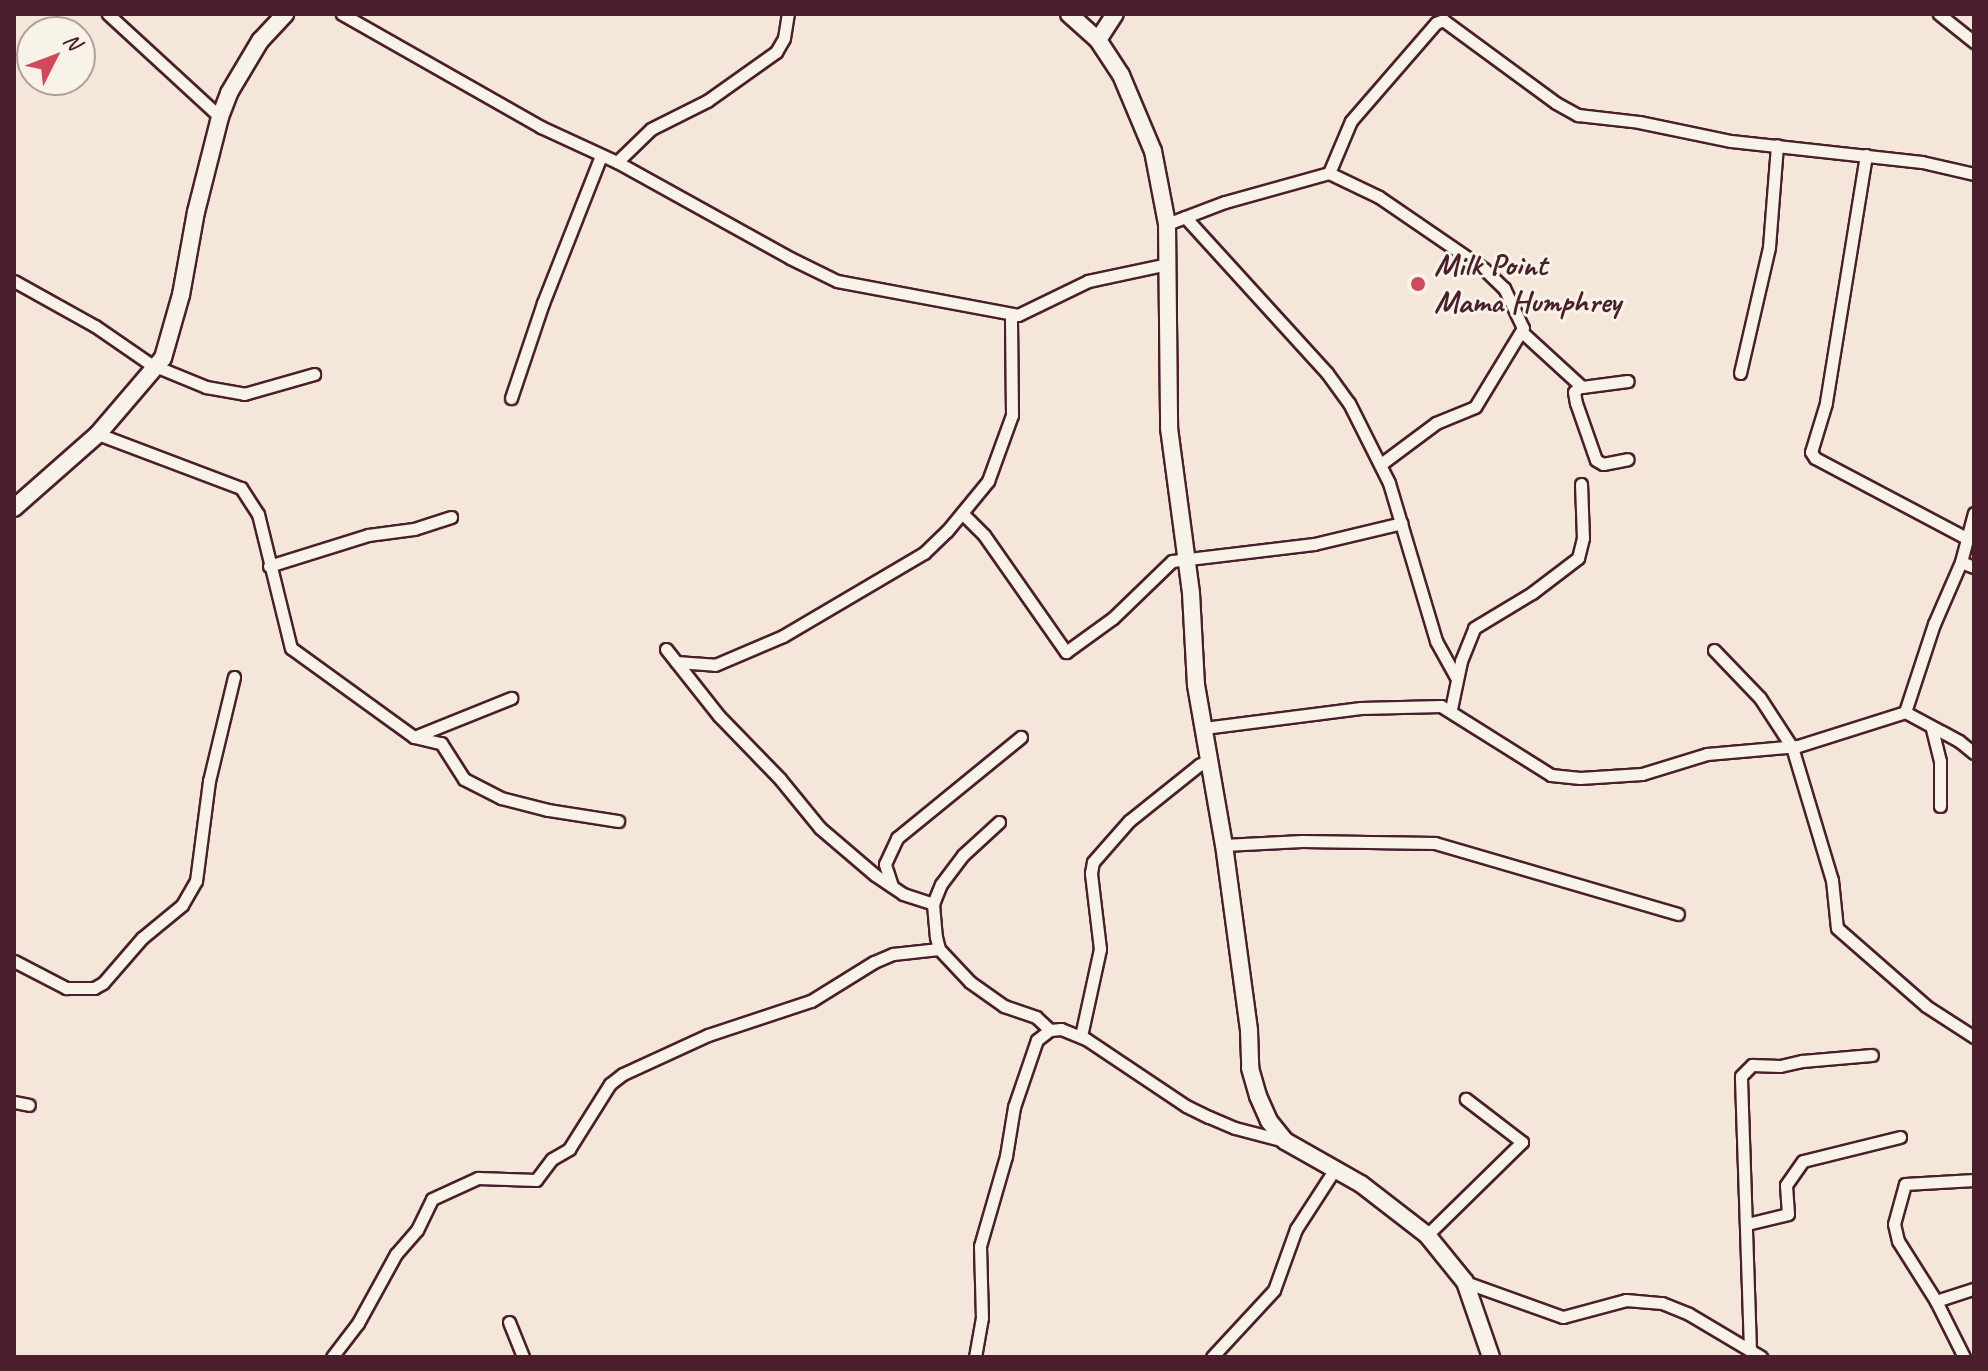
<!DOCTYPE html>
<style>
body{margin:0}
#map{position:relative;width:1988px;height:1371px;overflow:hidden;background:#f4e6d8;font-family:Caveat,sans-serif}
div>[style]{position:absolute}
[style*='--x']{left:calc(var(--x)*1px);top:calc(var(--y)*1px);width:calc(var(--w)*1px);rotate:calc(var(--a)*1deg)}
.roads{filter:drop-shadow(2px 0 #4a1f2b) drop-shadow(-2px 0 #4a1f2b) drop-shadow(0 2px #4a1f2b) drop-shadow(0 -2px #4a1f2b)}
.street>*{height:11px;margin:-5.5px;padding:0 5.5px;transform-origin:5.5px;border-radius:5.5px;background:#f7f3e8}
.secondary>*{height:16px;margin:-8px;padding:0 8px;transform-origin:8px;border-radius:8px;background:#f7f3e8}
.dots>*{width:22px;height:22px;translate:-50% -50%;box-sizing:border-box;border:4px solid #f7f3e8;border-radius:50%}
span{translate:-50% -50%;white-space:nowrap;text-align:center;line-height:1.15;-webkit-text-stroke:6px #f7f3e8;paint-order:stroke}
.poi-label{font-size:32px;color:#4a1f2b;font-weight:700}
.left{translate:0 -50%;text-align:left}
.frame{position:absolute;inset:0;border:16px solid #4a1f2b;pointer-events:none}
.north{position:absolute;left:16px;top:16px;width:80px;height:80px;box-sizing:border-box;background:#f7f3e8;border:2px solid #b29e9c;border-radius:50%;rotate:48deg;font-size:22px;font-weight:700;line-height:32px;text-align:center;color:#4a1f2b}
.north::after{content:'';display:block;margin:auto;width:28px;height:36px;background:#d1495b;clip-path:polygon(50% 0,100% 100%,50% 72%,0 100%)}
</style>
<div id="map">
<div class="roads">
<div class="street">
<div style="--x:108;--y:14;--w:152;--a:42.6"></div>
<div style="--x:342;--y:14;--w:229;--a:29.6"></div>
<div style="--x:541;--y:127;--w:84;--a:24.7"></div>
<div style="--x:617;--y:162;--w:198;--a:29"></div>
<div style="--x:790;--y:258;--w:52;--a:26.1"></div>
<div style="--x:837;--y:281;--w:184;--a:10.6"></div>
<div style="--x:1018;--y:315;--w:78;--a:-25.9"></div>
<div style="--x:1088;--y:281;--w:82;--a:-12"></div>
<div style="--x:1939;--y:14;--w:45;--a:38.7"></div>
<div style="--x:1866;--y:155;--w:251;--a:99.2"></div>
<div style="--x:1826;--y:403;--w:51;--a:107"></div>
<div style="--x:1811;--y:452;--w:7;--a:56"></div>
<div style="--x:1815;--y:458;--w:173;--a:27.9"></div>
<div style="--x:617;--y:162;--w:47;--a:-44.1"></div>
<div style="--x:651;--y:129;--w:63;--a:-26.6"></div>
<div style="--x:707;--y:101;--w:85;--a:-35.4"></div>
<div style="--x:776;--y:52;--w:16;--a:-60"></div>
<div style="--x:784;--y:38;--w:24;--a:-81"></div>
<div style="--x:1329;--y:173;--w:55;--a:25.6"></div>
<div style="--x:1379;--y:197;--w:127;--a:34.4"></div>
<div style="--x:1484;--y:269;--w:28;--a:44"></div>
<div style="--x:1504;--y:288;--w:44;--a:64.6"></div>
<div style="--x:1523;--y:328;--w:92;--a:121.3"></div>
<div style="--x:1475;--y:407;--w:42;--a:157.7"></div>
<div style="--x:1436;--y:423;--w:69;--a:143.3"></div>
<div style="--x:1185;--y:217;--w:211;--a:47.7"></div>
<div style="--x:1327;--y:373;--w:37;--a:54"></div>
<div style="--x:1349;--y:403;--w:89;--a:63.4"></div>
<div style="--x:1389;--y:483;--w:165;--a:73.4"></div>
<div style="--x:1436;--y:641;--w:43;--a:61.1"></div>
<div style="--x:1167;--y:224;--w:62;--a:-20.8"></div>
<div style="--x:1225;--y:202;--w:108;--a:-15.6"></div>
<div style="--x:1329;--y:173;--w:56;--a:-67.1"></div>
<div style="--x:1351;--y:121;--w:130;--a:-49.1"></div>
<div style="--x:1436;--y:23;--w:8;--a:-23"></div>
<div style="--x:1443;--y:20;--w:140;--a:36.3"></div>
<div style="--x:1556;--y:103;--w:25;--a:29"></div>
<div style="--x:1578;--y:115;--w:61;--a:6.5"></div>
<div style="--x:1639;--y:122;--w:94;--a:11.7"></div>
<div style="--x:1731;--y:141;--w:192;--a:6.3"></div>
<div style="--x:1922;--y:162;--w:53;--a:13"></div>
<div style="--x:14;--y:281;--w:93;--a:29.1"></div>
<div style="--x:95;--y:326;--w:67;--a:34.6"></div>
<div style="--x:150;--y:364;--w:61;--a:22.3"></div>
<div style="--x:206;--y:387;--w:39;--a:10"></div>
<div style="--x:244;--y:394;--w:73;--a:-15.9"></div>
<div style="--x:1523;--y:333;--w:80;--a:42.5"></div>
<div style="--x:1582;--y:387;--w:46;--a:-7.4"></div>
<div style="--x:1740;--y:373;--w:129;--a:-77"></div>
<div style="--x:1769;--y:247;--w:102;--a:-85.5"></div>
<div style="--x:1580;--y:386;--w:8;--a:135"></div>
<div style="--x:1574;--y:392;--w:11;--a:80"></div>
<div style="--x:1576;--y:403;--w:60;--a:70.7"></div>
<div style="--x:1596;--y:460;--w:8;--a:30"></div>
<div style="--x:1603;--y:464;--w:25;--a:-11"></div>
<div style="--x:511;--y:398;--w:100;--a:-71.4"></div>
<div style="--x:543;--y:303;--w:158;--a:-68.5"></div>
<div style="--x:98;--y:434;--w:153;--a:20.7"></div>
<div style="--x:241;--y:488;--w:31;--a:57"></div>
<div style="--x:258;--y:514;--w:138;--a:76.2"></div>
<div style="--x:291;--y:648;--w:152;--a:35.9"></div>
<div style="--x:414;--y:737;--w:28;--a:13"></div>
<div style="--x:441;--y:743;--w:43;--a:57.4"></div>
<div style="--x:464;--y:779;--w:42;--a:27.2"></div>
<div style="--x:501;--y:798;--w:49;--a:14.3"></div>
<div style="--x:548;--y:810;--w:71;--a:8.9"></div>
<div style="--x:962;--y:513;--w:31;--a:45"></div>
<div style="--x:984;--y:535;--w:143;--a:55"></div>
<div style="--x:1066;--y:652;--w:58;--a:-35.9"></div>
<div style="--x:1113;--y:618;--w:82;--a:-44"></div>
<div style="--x:1172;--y:561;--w:143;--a:-6.8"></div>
<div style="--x:1314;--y:544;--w:90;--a:-13.4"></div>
<div style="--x:1974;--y:513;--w:51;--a:104.9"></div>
<div style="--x:1961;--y:562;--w:14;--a:21"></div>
<div style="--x:269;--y:566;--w:104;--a:-17.4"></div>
<div style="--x:368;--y:535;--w:46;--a:-7.4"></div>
<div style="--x:414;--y:529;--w:39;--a:-18"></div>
<div style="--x:666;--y:649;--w:85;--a:51.7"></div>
<div style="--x:719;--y:716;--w:88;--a:45.9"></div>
<div style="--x:780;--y:779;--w:63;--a:50.8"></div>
<div style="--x:820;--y:828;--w:72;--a:40.5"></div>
<div style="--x:875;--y:875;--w:34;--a:34"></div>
<div style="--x:903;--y:894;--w:32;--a:18"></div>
<div style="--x:1714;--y:650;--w:66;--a:46.2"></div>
<div style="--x:1760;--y:698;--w:59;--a:56.9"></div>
<div style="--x:1792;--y:747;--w:139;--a:73.3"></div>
<div style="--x:1832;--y:880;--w:48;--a:84.1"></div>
<div style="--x:1837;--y:928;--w:118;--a:41.2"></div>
<div style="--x:1926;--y:1006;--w:57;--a:32.9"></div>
<div style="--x:676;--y:662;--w:39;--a:4"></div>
<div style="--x:715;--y:665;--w:74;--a:-23.1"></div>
<div style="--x:783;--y:636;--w:164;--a:-30.5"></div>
<div style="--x:924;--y:553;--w:32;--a:-44"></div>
<div style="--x:947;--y:531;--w:65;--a:-50.6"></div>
<div style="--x:988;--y:481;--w:70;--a:-70"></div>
<div style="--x:1012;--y:415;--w:100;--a:-90.6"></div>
<div style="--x:1451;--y:709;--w:49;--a:-78.2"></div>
<div style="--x:1461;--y:661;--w:35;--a:-68"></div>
<div style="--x:1474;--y:628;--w:68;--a:-31.1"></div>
<div style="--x:1532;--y:593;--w:58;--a:-37.3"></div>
<div style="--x:1578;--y:558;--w:21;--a:-76"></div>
<div style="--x:1583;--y:538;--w:54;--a:-92.1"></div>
<div style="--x:1905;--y:712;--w:93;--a:-71.8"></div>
<div style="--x:1934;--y:624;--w:68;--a:-66.5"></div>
<div style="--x:1204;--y:728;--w:158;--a:-7.3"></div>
<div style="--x:1361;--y:708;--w:80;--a:-1.4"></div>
<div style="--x:1441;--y:706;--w:130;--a:32.1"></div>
<div style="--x:1551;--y:775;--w:29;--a:6"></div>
<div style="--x:1580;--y:778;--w:62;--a:-3.7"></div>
<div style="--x:1642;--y:774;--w:68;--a:-17.1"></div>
<div style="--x:1707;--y:754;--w:91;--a:-5"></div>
<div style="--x:1798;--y:746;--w:112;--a:-17.6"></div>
<div style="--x:1905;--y:712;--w:61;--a:28.2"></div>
<div style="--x:1959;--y:741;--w:19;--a:39"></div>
<div style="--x:1932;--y:729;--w:33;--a:76"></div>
<div style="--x:1940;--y:761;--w:45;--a:90"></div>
<div style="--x:414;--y:737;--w:105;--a:-21.9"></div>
<div style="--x:999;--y:822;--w:49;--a:137.5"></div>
<div style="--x:963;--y:855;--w:36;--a:127"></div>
<div style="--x:941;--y:884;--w:22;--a:112"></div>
<div style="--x:933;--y:904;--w:33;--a:85"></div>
<div style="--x:936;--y:937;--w:12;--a:76"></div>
<div style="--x:939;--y:949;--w:45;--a:46.8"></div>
<div style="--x:970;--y:982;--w:42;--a:35.2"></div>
<div style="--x:1004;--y:1006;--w:34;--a:19"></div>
<div style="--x:1036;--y:1017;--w:19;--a:43"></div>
<div style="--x:1224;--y:845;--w:78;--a:-2.9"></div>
<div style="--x:1302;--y:841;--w:133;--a:0.9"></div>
<div style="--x:1435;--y:843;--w:253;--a:16.3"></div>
<div style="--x:892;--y:886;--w:23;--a:-108"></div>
<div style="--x:885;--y:864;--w:29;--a:-65"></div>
<div style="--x:897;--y:838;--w:160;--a:-39.2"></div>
<div style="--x:14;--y:961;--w:59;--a:27.4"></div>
<div style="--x:66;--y:988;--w:28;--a:0"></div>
<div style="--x:94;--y:988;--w:10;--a:-29"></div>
<div style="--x:103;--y:983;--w:60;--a:-49.1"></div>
<div style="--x:142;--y:938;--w:52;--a:-39.5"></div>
<div style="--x:182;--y:905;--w:28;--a:-60"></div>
<div style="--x:196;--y:881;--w:101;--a:-82.6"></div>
<div style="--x:209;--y:781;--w:107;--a:-76.5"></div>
<div style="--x:1081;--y:1036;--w:89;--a:-77.7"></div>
<div style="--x:1100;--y:949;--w:77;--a:-96.8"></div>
<div style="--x:1091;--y:873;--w:11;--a:-80"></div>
<div style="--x:1093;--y:862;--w:55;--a:-48.7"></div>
<div style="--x:1129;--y:821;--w:90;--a:-38.7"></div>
<div style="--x:1199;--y:765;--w:11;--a:-27"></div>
<div style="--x:14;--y:1102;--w:15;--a:11"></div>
<div style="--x:1747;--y:1224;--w:42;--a:-13.7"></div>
<div style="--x:1788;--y:1214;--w:29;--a:-94"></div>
<div style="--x:1786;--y:1185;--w:29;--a:-55"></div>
<div style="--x:1803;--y:1161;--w:100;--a:-13.9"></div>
<div style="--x:1427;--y:1235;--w:133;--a:-44.4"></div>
<div style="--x:1522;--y:1142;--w:71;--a:-142.5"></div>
<div style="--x:1465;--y:1282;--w:104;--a:19.7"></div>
<div style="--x:1563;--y:1317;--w:65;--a:-15.1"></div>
<div style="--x:1626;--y:1300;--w:36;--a:5"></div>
<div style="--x:1662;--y:1303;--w:29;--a:22"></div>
<div style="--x:1689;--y:1314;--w:84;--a:30.8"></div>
<div style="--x:1936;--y:1301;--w:40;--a:-18"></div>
<div style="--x:509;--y:1322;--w:38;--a:68"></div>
<div style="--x:1750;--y:1350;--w:274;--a:-91.9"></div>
<div style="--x:1741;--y:1076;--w:16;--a:-45"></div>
<div style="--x:1752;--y:1065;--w:28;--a:2"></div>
<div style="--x:1780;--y:1066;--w:23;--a:-13"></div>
<div style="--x:1802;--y:1061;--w:70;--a:-4.9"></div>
<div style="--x:332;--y:1357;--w:43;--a:-52.6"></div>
<div style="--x:358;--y:1323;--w:79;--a:-61.2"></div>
<div style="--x:396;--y:1254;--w:32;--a:-49"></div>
<div style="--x:417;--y:1230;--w:34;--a:-64"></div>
<div style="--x:432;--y:1199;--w:51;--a:-24.5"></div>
<div style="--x:478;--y:1178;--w:58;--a:2"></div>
<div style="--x:536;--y:1180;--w:26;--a:-53"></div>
<div style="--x:552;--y:1159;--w:20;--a:-30"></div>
<div style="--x:569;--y:1149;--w:77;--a:-57.8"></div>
<div style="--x:610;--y:1084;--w:16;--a:-38"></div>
<div style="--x:623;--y:1074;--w:94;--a:-24.6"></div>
<div style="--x:708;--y:1035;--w:108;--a:-18.3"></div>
<div style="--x:811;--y:1001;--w:74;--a:-31.8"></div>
<div style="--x:874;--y:962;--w:21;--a:-23"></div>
<div style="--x:893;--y:954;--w:46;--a:-6.2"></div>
<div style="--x:975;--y:1357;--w:40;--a:-80"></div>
<div style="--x:982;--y:1318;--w:72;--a:-91.6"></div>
<div style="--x:980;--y:1246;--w:94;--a:-73.9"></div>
<div style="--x:1006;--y:1156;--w:50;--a:-80.7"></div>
<div style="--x:1014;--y:1107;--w:71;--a:-71.1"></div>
<div style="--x:1037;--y:1040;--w:16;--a:-38"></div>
<div style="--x:1050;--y:1030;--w:11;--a:-5"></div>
<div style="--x:1061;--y:1029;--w:27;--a:22"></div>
<div style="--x:1086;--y:1039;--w:120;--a:33.8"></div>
<div style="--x:1186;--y:1106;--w:25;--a:26"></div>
<div style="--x:1209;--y:1117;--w:28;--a:23"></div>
<div style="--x:1235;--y:1128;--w:52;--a:14.6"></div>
<div style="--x:1212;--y:1357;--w:91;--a:-47.2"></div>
<div style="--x:1274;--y:1290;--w:65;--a:-70.2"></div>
<div style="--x:1296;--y:1229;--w:72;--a:-57"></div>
<div style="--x:1964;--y:1357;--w:63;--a:-116.6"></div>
<div style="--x:1936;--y:1301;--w:71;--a:-122.3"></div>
<div style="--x:1898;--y:1241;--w:17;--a:-103"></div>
<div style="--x:1894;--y:1224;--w:41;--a:-74.6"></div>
<div style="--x:1905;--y:1184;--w:69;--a:-3.3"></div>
</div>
<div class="secondary">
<div style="--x:1069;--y:14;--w:39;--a:42"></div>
<div style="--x:1098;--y:40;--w:42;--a:56.7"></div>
<div style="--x:1121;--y:75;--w:82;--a:67.2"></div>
<div style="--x:1153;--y:151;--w:74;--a:79.1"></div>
<div style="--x:1167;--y:224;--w:204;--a:89.4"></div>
<div style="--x:1169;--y:428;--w:166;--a:82.4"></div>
<div style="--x:1191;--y:593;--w:92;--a:86.9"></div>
<div style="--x:1196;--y:685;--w:162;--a:80.1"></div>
<div style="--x:1224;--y:845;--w:188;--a:82.3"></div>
<div style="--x:1249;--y:1031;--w:37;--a:88"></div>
<div style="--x:1250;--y:1068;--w:29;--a:74"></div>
<div style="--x:1258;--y:1096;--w:27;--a:66"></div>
<div style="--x:1269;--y:1121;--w:26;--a:51"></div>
<div style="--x:1285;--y:1141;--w:87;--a:29.5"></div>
<div style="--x:1361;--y:1184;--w:83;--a:37.7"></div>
<div style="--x:1427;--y:1235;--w:60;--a:51"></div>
<div style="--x:1465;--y:1282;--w:79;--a:70.9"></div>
<div style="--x:1098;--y:40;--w:31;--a:-57"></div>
<div style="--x:14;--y:508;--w:112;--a:-41.4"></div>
<div style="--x:98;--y:434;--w:100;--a:-49.5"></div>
<div style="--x:163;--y:358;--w:66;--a:-74.1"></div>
<div style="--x:181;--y:295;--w:84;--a:-79.8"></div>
<div style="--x:196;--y:212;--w:98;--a:-75.8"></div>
<div style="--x:220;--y:117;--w:26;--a:-69"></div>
<div style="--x:229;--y:93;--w:61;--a:-59.2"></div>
<div style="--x:260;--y:41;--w:37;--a:-47"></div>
</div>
</div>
<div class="dots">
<div style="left:1418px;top:284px;background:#d1495b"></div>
</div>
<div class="poi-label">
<span class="left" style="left:1434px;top:284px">Milk Point<br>Mama Humphrey</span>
</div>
<div class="frame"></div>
<div class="north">N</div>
</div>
